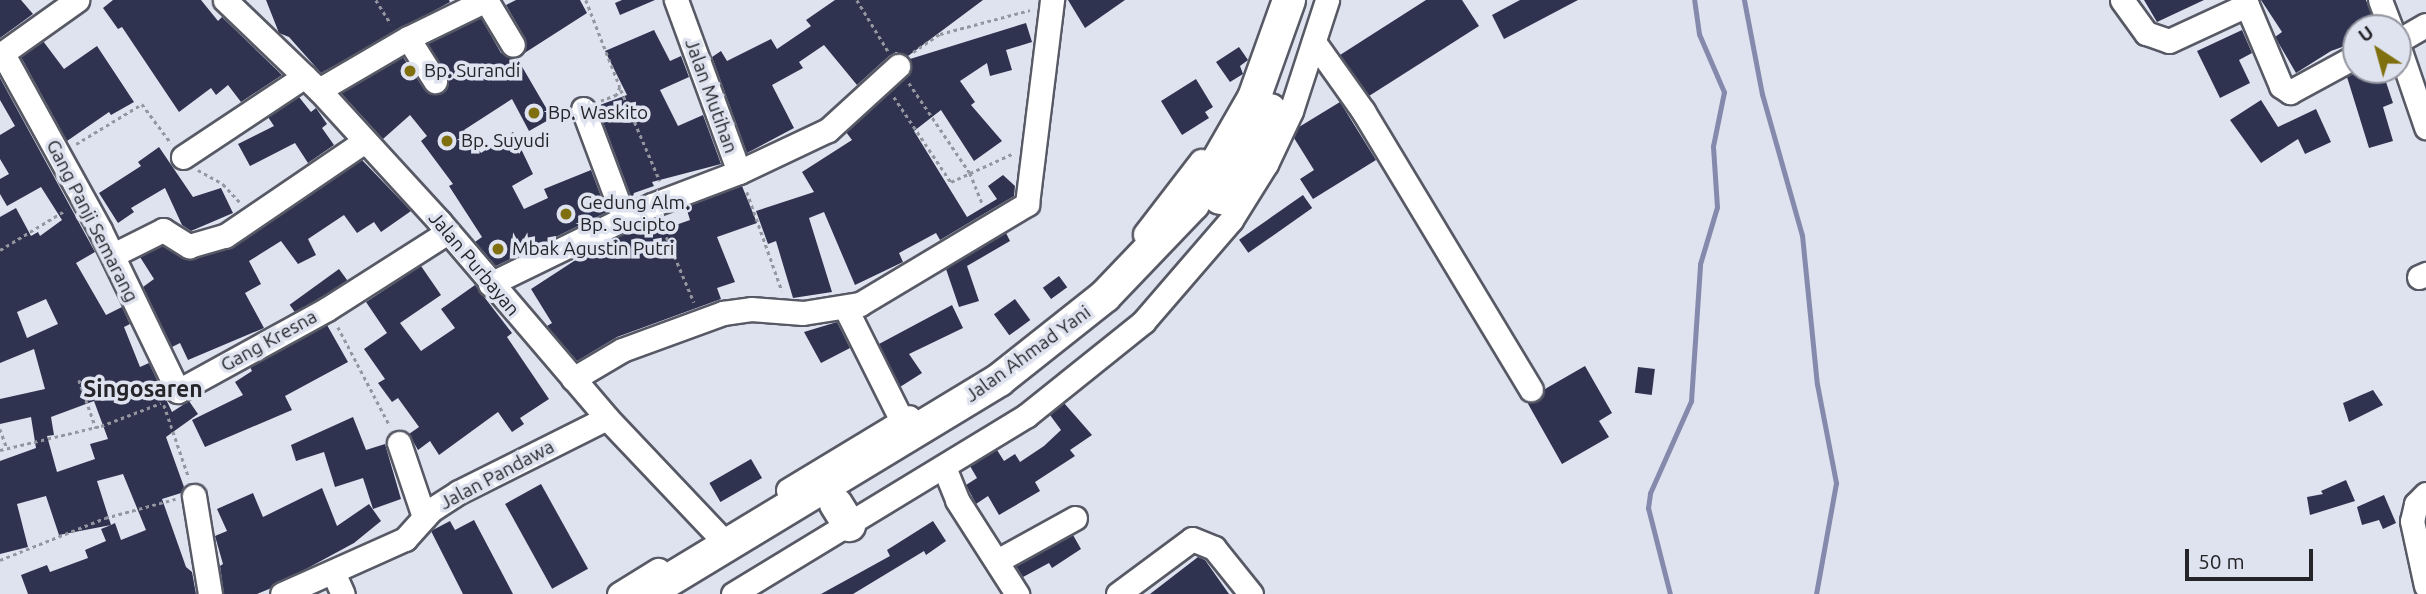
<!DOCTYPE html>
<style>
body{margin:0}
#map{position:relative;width:2426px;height:594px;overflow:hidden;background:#dfe2ef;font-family:Ubuntu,sans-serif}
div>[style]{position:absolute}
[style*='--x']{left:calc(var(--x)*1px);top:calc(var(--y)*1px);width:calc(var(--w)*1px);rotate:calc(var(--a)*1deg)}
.stream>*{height:5px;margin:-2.5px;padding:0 2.5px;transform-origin:2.5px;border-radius:2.5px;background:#858aad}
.building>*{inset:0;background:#2f3350;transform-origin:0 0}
.path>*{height:2.5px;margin-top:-1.25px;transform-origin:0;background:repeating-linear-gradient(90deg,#93959f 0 3.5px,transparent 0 7px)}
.roads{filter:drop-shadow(2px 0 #575965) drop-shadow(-2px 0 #575965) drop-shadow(0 2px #575965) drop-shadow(0 -2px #575965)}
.minor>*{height:23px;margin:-11.5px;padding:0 11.5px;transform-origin:11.5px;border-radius:11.5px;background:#fff}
.highway>*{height:32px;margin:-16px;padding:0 16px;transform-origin:16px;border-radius:16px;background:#fff}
.dots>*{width:19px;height:19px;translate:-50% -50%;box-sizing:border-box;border:4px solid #dfe2ef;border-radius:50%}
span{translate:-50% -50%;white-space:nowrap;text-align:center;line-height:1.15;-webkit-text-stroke:7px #dfe2ef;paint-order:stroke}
.poi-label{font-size:19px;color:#242429}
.left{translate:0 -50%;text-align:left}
.street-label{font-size:19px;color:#242429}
.quarter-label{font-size:23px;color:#242429;font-weight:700}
.north{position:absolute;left:2342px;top:14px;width:70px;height:70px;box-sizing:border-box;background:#dfe2ef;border:2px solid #9496a0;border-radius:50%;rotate:324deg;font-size:19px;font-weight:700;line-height:28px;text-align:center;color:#242429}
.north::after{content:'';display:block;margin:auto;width:24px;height:32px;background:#7f6f0e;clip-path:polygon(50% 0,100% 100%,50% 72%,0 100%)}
.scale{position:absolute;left:2185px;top:549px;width:128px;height:32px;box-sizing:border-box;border:4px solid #242429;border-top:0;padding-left:9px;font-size:21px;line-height:24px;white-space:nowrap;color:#242429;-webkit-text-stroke:5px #dfe2ef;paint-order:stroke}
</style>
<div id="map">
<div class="stream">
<div style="--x:1744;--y:0;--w:96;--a:79.2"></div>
<div style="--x:1762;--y:94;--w:147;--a:74.2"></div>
<div style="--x:1802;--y:235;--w:150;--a:84.3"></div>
<div style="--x:1817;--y:384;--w:101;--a:79.1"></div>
<div style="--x:1836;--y:483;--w:113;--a:100.2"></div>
<div style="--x:1670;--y:594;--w:89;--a:-104.3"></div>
<div style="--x:1648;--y:508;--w:15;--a:-82"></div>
<div style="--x:1650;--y:493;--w:101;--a:-66"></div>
<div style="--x:1691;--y:401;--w:137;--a:-86.2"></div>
<div style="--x:1700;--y:264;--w:59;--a:-73.4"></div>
<div style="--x:1717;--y:207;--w:61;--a:-93.8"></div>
<div style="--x:1713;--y:146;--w:55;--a:-78.5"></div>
<div style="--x:1724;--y:92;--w:63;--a:-113.3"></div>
<div style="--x:1699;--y:34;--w:34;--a:-98"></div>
</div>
<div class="building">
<div style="clip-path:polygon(0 0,21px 0,33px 14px,0 38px)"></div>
<div style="clip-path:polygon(113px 0,201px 0,218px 21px,222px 17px,282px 75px,241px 102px,228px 85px,216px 95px,211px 88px,179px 112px,122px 27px,118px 29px,103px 8px)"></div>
<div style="clip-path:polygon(266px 0,449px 0,450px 2px,321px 73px,289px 37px,279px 33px)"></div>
<div style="clip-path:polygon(516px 0,580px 0,587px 13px,523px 54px,525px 38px,506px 5px)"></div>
<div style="clip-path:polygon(622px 0,655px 0,620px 15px,615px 3px)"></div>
<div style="clip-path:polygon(835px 0,983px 0,908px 56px,896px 52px,889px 56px,857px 85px,824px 45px,799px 62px,803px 68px,772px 85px,794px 128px,747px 153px,712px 57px,721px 51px,727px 61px,771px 39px,777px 49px,811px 26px,806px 20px)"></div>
<div style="clip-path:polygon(1068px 0,1125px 0,1085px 28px)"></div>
<div style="clip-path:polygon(1426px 0,1462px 0,1479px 26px,1369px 96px,1340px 55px)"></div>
<div style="clip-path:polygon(1520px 0,1578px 0,1504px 39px,1492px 15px)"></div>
<div style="clip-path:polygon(2144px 0,2204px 0,2157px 22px)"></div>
<div style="clip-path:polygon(2261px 0,2366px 0,2376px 28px,2356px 28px,2356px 42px,2331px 51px,2296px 73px,2275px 37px,2282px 32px)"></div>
<div style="clip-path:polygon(481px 18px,501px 53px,517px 58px,552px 118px,529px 131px,512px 99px,464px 130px,481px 153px,513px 132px,533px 174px,512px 186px,524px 209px,548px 198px,544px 189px,591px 170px,607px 212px,496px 266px,475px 242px,482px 237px,449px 186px,453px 184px,421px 141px,427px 136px,410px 115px,383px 139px,341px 93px,403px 57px,424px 89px,442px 93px,449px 80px,428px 44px)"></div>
<div style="clip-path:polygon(1026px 23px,1032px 42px,1006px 50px,1012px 70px,990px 76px,987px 63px,960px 81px,975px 102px,971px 105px,1002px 141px,974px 161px,941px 110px,914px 131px,967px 217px,997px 199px,988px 186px,1003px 175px,1015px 186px,1014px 196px,940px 240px,936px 233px,899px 253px,903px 262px,855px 285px,824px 212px,809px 218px,832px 292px,793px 298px,776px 241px,768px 244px,756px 211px,814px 192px,802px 172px,852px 140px,846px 132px,907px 76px,910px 59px)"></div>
<div style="clip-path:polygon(654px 30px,670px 61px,681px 56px,689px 77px,660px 90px,678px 126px,703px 115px,721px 164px,652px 182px,654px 186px,634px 193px,632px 199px,597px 106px,627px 95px,605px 51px)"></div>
<div style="clip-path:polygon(2242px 30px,2252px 53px,2239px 60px,2250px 83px,2220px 98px,2197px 51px)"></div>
<div style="clip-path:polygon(43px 41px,64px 69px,97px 46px,134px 102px,111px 115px,109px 112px,67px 141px,21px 57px)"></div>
<div style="clip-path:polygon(1239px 47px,1248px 60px,1240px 66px,1243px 74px,1230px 82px,1216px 62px)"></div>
<div style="clip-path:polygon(2360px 70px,2382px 70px,2393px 103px,2383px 107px,2393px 141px,2369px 148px,2347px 77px)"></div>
<div style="clip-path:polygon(evenodd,0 78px,95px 252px,76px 263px,106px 315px,122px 307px,130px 324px,124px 327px,140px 367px,149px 363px,172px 412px,189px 401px,198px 414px,166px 437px,184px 487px,181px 493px,162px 499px,186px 567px,192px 572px,196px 594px,28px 594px,21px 575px,47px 565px,50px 572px,88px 558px,85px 550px,106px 541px,101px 529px,111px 525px,59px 535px,46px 496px,17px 504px,28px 547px,0 554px,0 461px,36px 448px,31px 417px,0 424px,0 399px,45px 389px,34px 349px,0 363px,0 217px,16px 208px,31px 236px,38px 232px,40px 236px,62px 220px,41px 187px,7px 206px,0 194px,0 179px,9px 174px,0 159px,0 135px,15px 126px,0 100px,0 78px,46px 299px,58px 324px,27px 338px,17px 312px,46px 299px,0 78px,94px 401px,108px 439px,90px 444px,95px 459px,57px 472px,47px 436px,54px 435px,51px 417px,94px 401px,0 78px,123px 474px,146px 530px,121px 540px,115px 523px,111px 525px,97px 481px,123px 474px)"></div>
<div style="clip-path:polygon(1196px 79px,1213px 107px,1205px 112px,1209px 118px,1182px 135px,1161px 101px)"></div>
<div style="clip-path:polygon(299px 97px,311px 112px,316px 108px,327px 124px,322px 128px,334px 145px,308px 163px,295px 143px,250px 166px,238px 144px,274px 126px,268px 117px)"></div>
<div style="clip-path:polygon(2261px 100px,2278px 127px,2316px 109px,2331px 142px,2305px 154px,2298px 139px,2261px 163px,2230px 120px)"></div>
<div style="clip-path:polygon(1340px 102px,1376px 160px,1313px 199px,1300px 179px,1314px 170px,1294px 138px,1299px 127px)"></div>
<div style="clip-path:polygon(159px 147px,193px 197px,221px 188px,233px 213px,191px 231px,182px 225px,165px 188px,131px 208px,134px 212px,118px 223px,99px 193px,141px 166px,138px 162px)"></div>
<div style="clip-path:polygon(362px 160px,411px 211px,381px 232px,374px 222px,357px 233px,344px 215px,308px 239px,316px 255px,298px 264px,281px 241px,249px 261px,261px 284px,245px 293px,264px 328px,188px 360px,180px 343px,172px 347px,143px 287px,154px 279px,140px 257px,162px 246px,188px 260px,229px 249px)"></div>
<div style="clip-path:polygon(742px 186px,757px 223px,717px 237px,735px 282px,717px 288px,721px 299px,617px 337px,577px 361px,547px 326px,552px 323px,531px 289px,591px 250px,646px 223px,652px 223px,656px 232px,690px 220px,686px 207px)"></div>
<div style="left:1303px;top:195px;width:16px;height:78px;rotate:55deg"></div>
<div style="clip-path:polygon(1006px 233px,1010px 241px,967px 266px,979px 301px,959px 307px,946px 269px)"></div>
<div style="clip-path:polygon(421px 266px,441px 295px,400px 323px,421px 351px,455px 328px,441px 309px,475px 285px,512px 333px,507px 337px,549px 399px,520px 418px,524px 424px,512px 432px,498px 412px,439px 455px,430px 441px,418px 450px,409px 434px,419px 427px,398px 398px,392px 402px,378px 383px,385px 379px,364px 349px,387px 333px,366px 302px)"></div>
<div style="left:339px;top:269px;width:14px;height:61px;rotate:54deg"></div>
<div style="left:1059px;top:276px;width:14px;height:20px;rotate:54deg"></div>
<div style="left:1015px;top:299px;width:26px;height:26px;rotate:54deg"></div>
<div style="clip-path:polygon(952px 305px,963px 328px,909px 354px,922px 373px,900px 387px,879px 344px)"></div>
<div style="clip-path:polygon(837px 322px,850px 348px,821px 363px,804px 332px)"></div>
<div style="clip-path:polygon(327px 325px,348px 362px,285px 396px,292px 410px,205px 447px,192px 420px,243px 395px,235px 382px,252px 371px,250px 367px)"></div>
<div style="clip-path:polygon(1585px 366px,1612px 413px,1599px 421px,1609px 437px,1562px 464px,1527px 402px,1539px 401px,1545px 389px)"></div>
<div style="left:1638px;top:367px;width:17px;height:26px;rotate:7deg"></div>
<div style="clip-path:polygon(2373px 390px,2383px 405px,2349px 422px,2343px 403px)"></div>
<div style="clip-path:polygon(1064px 403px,1092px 435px,1070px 450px,1075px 456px,1035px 482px,1040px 491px,999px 515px,988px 496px,976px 504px,966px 485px,977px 478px,970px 466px,997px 450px,1004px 461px,1015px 454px,1020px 462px,1044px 446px,1061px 430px,1050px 415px)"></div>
<div style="clip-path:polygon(353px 417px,366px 450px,385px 444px,401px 499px,373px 509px,363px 478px,335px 487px,324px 452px,296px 461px,291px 445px)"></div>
<div style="left:751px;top:459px;width:22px;height:48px;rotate:60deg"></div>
<div style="clip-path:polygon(2346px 480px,2355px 501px,2310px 515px,2307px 497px,2323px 494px,2321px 491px)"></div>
<div style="left:541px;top:484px;width:97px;height:41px;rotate:61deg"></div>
<div style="clip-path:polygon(322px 488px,337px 526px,369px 504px,381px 521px,354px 543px,269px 589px,257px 594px,224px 594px,220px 566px,223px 564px,215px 536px,227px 531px,217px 509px,253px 493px,263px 517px)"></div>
<div style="clip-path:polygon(2384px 495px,2396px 523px,2383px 529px,2379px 520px,2362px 525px,2357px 507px)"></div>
<div style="clip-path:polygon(474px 520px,513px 594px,463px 594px,431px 531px,450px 521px,455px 530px)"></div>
<div style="clip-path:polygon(933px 521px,946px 541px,926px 555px,924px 551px,853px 594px,821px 594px,890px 556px,887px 550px)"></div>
<div style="clip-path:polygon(1073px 535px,1081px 549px,1052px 568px,1049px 563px,1023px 577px,1016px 566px)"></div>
<div style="clip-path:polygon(1198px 557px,1205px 560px,1229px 594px,1150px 594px)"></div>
</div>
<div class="path">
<div style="--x:376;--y:0;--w:28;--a:58"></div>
<div style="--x:586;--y:0;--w:93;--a:68.7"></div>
<div style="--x:620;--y:87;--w:9;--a:111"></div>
<div style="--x:617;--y:95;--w:17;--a:159"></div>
<div style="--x:857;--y:0;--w:60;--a:58.7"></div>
<div style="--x:913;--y:52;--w:32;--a:-34"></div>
<div style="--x:940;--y:34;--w:93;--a:-14.9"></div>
<div style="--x:909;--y:83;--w:109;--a:55.9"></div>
<div style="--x:970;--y:173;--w:35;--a:68"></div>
<div style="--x:621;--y:90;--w:99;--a:66.8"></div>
<div style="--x:894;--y:97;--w:102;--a:56.2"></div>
<div style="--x:951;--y:182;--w:69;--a:-24.7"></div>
<div style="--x:76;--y:144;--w:77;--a:-31.2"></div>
<div style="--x:142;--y:104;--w:49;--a:53.4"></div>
<div style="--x:198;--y:170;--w:29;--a:29"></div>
<div style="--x:223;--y:184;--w:25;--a:47"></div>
<div style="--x:747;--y:192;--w:105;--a:70.5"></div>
<div style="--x:661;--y:224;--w:85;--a:67.1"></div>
<div style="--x:0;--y:250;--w:77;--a:-31.2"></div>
<div style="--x:338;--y:327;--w:112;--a:62.3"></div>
<div style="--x:79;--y:380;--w:51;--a:70.5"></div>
<div style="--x:164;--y:405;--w:77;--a:71.1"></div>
<div style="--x:0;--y:429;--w:20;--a:70"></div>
<div style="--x:0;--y:450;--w:104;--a:-13.4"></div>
<div style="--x:101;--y:426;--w:64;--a:-21"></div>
<div style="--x:0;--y:560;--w:113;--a:-21.8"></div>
<div style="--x:105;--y:518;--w:73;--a:-15.2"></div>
</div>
<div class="roads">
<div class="minor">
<div style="--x:225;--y:0;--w:130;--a:43.8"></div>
<div style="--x:319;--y:90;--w:178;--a:47.5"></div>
<div style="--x:439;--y:221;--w:259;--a:49.5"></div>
<div style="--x:607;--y:418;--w:160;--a:46.5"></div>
<div style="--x:486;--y:0;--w:52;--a:59"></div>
<div style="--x:676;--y:0;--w:183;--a:69.9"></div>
<div style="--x:2122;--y:0;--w:41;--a:54"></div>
<div style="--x:2146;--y:33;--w:24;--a:19"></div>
<div style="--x:2169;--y:41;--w:86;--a:-24.8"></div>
<div style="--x:2247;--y:5;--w:88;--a:67.2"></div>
<div style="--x:2281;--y:86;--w:11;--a:34"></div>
<div style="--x:2290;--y:92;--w:75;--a:-28.6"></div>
<div style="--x:2380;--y:0;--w:30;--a:69"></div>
<div style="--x:408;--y:38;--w:51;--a:57.9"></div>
<div style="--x:2398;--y:41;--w:32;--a:-30"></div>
<div style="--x:1314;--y:42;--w:85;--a:54.6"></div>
<div style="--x:1363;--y:111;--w:325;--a:58.9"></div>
<div style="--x:2398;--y:45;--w:87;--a:71.1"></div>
<div style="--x:3;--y:54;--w:201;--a:61.1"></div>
<div style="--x:100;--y:230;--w:179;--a:64.2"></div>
<div style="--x:178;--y:391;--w:170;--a:-28.8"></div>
<div style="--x:327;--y:309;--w:143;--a:-32.5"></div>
<div style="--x:0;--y:55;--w:95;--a:-35.5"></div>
<div style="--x:319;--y:90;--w:103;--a:-30.3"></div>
<div style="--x:408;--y:38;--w:87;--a:-26"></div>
<div style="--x:583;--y:109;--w:116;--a:69.4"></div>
<div style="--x:183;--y:157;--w:146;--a:-33.6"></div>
<div style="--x:1145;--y:234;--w:92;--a:-52.5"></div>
<div style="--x:113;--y:255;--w:56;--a:-26.6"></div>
<div style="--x:163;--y:230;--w:31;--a:32"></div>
<div style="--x:189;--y:246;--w:37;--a:-16"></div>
<div style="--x:225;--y:236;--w:169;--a:-34.2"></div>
<div style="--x:2419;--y:277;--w:8;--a:-23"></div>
<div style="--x:490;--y:284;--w:180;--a:-26"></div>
<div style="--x:652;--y:205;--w:93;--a:-20.8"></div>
<div style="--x:739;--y:172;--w:98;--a:-25.3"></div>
<div style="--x:828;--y:130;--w:95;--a:-42.4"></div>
<div style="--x:846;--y:309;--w:125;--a:63.4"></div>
<div style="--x:573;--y:379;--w:57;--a:-30.6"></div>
<div style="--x:622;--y:350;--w:108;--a:-20.1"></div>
<div style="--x:723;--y:313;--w:28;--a:-8"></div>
<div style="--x:751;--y:309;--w:52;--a:4.4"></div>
<div style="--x:803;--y:313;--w:58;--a:-9"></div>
<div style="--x:860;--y:304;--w:195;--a:-30.9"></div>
<div style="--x:1027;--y:204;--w:206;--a:-83"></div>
<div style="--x:399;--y:443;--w:78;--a:71.3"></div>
<div style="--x:944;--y:467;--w:35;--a:68"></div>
<div style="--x:957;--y:500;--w:112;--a:57.4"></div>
<div style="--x:788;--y:490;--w:141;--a:-31.1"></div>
<div style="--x:2426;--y:494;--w:14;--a:135"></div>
<div style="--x:2416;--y:504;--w:17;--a:103"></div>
<div style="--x:2412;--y:521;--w:66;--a:77.8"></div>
<div style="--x:194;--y:496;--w:99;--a:80.7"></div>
<div style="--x:997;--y:561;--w:89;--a:-28.9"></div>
<div style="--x:333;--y:572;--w:24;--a:66"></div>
<div style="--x:282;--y:594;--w:135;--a:-24.1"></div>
<div style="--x:405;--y:539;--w:39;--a:-48"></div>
<div style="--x:431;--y:510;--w:33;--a:-33"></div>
<div style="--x:459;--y:492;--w:165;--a:-26.6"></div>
<div style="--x:619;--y:594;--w:46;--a:-31.6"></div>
<div style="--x:733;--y:594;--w:344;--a:-31.3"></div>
<div style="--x:1027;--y:415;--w:149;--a:-38.7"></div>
<div style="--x:1143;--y:322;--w:135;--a:-49.2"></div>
<div style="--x:1231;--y:220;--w:66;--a:-58"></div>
<div style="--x:1266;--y:164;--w:59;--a:-64.7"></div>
<div style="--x:1291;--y:111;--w:117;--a:-72"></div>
<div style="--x:1118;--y:594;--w:92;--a:-36.6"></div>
<div style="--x:1192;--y:539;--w:24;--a:22"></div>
<div style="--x:1214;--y:548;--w:59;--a:51.2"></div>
</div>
<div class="highway">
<div style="--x:1220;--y:198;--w:50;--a:-56.3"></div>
<div style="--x:1248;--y:156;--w:51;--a:-64.4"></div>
<div style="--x:836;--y:504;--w:25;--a:58"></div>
<div style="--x:646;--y:594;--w:413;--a:-31.2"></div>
<div style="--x:999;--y:380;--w:135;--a:-38.4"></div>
<div style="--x:1105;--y:296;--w:127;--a:-46.3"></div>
<div style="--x:1193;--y:204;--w:122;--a:-60.1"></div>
<div style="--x:1254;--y:98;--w:104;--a:-70.3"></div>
</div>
</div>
<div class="dots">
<div style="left:410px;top:71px;background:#7f6f0e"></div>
<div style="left:534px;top:113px;background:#7f6f0e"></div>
<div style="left:447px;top:141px;background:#7f6f0e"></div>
<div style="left:566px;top:214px;background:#7f6f0e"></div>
<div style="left:498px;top:249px;background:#7f6f0e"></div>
</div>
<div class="poi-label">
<span class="left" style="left:424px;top:71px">Bp. Surandi</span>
<span class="left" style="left:548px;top:113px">Bp. Waskito</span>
<span class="left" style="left:461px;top:141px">Bp. Suyudi</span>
<span class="left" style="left:580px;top:214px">Gedung Alm.<br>Bp. Sucipto</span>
<span class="left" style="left:512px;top:249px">Mbak Agustin Putri</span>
</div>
<div class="street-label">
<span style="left:711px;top:96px;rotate:70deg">Jalan Mutihan</span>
<span style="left:92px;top:221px;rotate:63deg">Gang Panji Semarang</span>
<span style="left:474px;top:264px;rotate:50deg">Jalan Purbayan</span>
<span style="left:269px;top:341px;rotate:-29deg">Gang Kresna</span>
<span style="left:1028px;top:354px;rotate:-36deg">Jalan Ahmad Yani</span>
<span style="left:497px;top:475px;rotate:-28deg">Jalan Pandawa</span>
</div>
<div class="quarter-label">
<span style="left:143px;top:389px">Singosaren</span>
</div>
<div class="north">U</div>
<div class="scale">50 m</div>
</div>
